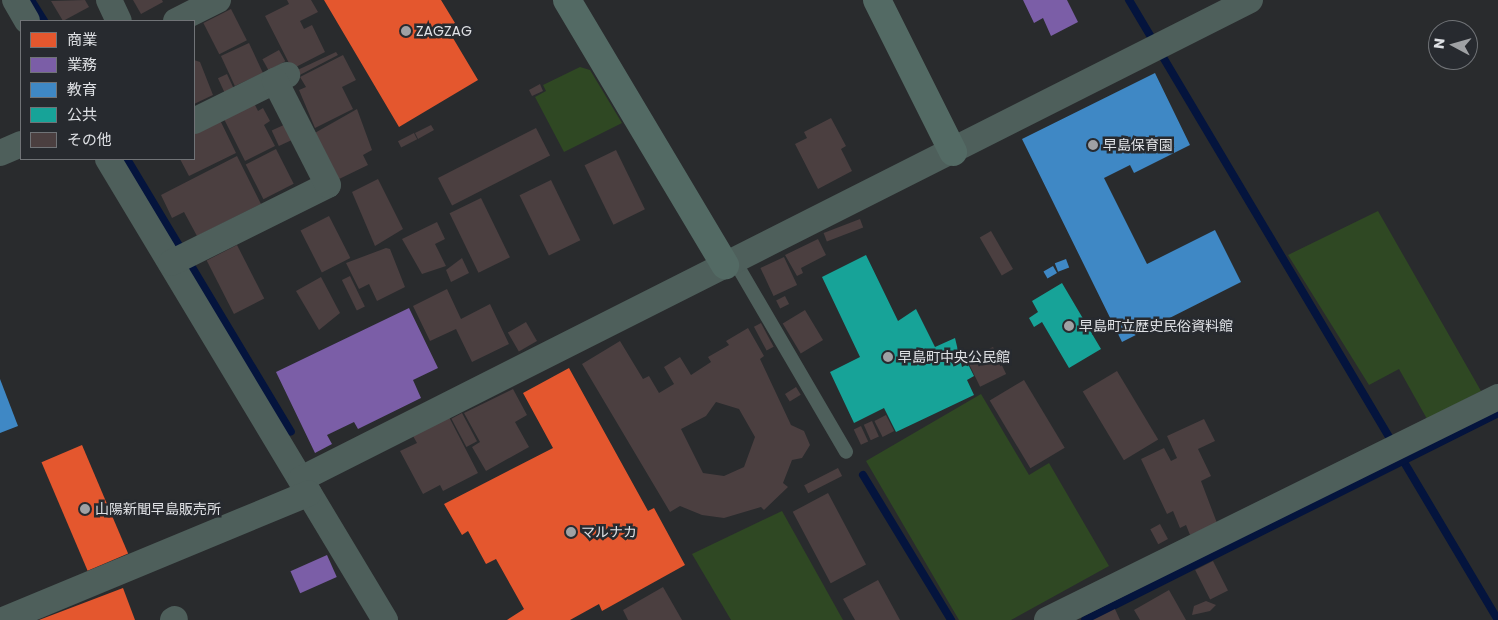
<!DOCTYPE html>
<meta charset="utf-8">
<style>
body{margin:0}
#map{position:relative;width:1498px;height:620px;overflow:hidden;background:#292b2d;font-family:Poppins,"Noto Sans JP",sans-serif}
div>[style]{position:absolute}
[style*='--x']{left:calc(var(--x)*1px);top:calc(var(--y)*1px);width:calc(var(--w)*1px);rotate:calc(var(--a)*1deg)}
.green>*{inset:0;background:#2f4823}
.shops>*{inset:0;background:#e4572e;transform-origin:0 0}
.offices>*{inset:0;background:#7b5ea7;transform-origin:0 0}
.schools>*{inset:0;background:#3f88c5;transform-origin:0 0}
.public>*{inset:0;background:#17a398}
.stream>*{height:8px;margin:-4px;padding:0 4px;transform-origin:4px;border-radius:4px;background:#04143d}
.building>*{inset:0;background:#4b3f40;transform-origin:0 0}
.lane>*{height:14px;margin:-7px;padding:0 7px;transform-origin:7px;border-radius:7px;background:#4e5f5b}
.street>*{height:26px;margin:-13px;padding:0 13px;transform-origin:13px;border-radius:13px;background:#4e5f5b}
.secondary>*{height:28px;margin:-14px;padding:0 14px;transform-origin:14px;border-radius:14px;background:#536a64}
.dots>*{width:14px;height:14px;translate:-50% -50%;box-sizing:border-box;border:2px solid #272a2f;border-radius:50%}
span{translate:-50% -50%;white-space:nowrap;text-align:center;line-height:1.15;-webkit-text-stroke:5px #272a2f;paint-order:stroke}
.poi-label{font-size:14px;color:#dee0e4}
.left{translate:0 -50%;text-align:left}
.legend{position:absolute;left:20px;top:20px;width:175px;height:140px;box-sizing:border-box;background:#272a2f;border:1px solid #707377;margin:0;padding:6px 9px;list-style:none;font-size:15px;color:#dee0e4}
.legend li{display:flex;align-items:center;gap:10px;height:25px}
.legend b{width:25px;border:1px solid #707377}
.north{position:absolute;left:1428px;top:20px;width:50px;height:50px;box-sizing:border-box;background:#272a2f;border:1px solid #707377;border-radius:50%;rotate:276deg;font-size:14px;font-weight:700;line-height:20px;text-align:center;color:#dee0e4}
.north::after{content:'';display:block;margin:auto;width:18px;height:22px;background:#9fa1a4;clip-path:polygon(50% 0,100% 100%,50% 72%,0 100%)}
</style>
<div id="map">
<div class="green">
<div style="clip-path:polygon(580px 67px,590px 70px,622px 123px,564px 152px,535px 97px,546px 91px,543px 85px)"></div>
<div style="clip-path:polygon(1378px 211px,1481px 391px,1427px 419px,1399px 369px,1369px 385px,1288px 255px)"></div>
<div style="clip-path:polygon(981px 394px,1029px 475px,1049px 463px,1109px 566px,1011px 620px,959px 620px,866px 461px)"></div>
<div style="clip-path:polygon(782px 511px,843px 620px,731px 620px,692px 554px)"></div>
</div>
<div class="shops">
<div style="clip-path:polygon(324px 0,441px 0,455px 23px,447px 28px,478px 80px,399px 127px)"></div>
<div style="clip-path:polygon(569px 368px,648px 511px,654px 508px,685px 565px,602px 611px,599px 604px,570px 620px,507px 620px,524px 609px,496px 559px,486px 564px,468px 531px,462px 535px,444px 504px,553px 448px,523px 393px)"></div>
<div style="left:82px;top:445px;width:118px;height:44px;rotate:67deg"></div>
<div style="clip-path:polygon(123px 588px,135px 620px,39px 620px)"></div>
</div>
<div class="offices">
<div style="clip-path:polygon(1023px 0,1067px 0,1078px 22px,1051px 36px,1043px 18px,1034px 23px)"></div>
<div style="clip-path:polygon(409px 308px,438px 368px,413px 380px,421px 398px,358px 429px,354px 422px,327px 435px,332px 444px,315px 453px,276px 372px)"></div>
<div style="left:327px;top:555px;width:24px;height:40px;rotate:66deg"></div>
</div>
<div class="schools">
<div style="clip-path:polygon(1155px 73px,1190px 145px,1134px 173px,1130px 165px,1104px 178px,1147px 264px,1215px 230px,1241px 282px,1122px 342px,1022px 139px)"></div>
<div style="left:1066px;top:259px;width:9px;height:12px;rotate:69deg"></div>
<div style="left:1053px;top:266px;width:8px;height:11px;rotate:60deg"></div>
<div style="clip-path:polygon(0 379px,18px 426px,0 433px)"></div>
</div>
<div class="public">
<div style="clip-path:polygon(866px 255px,898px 321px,916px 309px,935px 347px,955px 338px,962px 367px,968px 364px,974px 376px,967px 380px,974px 395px,896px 432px,884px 408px,854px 423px,830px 372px,860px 357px,822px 277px)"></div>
<div style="clip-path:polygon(1062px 283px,1101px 349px,1069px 368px,1042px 322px,1034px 327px,1029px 318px,1038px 312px,1032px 301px)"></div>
</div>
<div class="stream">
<div style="--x:31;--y:0;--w:25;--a:58"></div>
<div style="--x:1129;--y:0;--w:721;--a:59.24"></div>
<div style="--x:127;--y:159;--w:318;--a:59"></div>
<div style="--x:863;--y:475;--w:170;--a:58.7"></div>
<div style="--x:1085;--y:620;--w:462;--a:-26.6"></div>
</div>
<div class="building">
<div style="clip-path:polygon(85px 0,89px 7px,63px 21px,51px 1px)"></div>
<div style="clip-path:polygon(133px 0,162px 0,163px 2px,141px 14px)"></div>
<div style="clip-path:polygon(287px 0,311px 0,318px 12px,300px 21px,304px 29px,312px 25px,325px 52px,292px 69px,265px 16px,289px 4px)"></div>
<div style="left:231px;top:9px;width:35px;height:31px;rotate:63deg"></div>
<div style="left:249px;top:43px;width:33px;height:31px;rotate:65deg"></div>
<div style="left:279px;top:50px;width:13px;height:19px;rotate:61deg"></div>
<div style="clip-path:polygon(336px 52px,338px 55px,294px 78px,291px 73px)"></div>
<div style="clip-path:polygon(343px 55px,356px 80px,342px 87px,353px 109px,315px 128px,299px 90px,306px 87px,300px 77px)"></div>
<div style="clip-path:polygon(194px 60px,200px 62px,213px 95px,194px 104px)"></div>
<div style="left:227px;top:74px;width:17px;height:10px;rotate:65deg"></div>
<div style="clip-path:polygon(540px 84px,543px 91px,532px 96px,529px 90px)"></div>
<div style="clip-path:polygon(253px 101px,258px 111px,263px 108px,270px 121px,264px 125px,275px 146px,245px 161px,223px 117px)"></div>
<div style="clip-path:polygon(357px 109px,372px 150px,363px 155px,368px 165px,337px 180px,313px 134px)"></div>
<div style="clip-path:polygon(831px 118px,846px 146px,841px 149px,852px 171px,818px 189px,795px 144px,807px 138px,804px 132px)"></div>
<div style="clip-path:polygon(220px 120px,236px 153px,189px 176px,180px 159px,194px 159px,194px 133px)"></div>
<div style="left:288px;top:123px;width:17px;height:18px;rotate:65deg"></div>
<div style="clip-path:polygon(431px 125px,434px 130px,418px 139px,415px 133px)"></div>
<div style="left:536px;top:128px;width:31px;height:110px;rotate:63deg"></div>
<div style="left:414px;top:133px;width:7px;height:18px;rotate:63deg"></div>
<div style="left:276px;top:149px;width:39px;height:34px;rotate:63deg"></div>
<div style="left:616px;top:150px;width:66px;height:35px;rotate:64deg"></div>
<div style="clip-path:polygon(237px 156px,261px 204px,197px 236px,184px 212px,172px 218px,161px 195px)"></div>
<div style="clip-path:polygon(378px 179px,403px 229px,375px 246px,352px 192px)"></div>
<div style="left:551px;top:180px;width:67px;height:35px;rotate:64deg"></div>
<div style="left:481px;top:198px;width:66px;height:35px;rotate:64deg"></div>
<div style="left:329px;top:216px;width:47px;height:32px;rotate:63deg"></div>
<div style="left:860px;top:219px;width:9px;height:39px;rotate:69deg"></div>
<div style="clip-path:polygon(437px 222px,445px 239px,435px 244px,446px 266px,422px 274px,402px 239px)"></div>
<div style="left:991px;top:231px;width:44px;height:13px;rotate:60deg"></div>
<div style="clip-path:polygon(818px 239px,826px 255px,801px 268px,803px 273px,797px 276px,785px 255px)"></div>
<div style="left:237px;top:245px;width:60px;height:34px;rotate:63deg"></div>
<div style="clip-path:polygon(386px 248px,390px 249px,405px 287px,377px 301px,369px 284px,359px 289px,346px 263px)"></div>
<div style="left:784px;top:257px;width:31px;height:26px;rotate:65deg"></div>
<div style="clip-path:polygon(462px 258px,469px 273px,451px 282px,446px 270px)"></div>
<div style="left:350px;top:276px;width:34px;height:9px;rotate:64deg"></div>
<div style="clip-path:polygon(321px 277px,340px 313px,319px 330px,296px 291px)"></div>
<div style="clip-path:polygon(447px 289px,461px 319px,490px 304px,509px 344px,472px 362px,456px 329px,430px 341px,413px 306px)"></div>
<div style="left:785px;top:296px;width:9px;height:10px;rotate:63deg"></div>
<div style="left:805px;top:310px;width:35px;height:26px;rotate:59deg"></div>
<div style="left:526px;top:322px;width:22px;height:21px;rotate:60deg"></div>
<div style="left:761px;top:323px;width:27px;height:8px;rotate:62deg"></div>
<div style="clip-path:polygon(evenodd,748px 328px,764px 356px,760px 359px,791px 425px,804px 431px,810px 445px,802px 458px,792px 460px,783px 483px,788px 487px,764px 510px,761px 507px,724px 518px,702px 515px,680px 506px,670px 512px,582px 364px,620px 341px,643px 379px,649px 376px,659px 393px,674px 384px,664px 367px,680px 357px,691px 375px,711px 362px,708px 357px,729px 345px,726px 341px,748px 328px,716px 402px,739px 409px,755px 437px,744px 467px,724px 476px,703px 473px,681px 429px,706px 416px,716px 402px)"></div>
<div style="left:993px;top:347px;width:30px;height:29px;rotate:64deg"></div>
<div style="left:1117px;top:371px;width:80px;height:40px;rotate:59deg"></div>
<div style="left:1024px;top:380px;width:79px;height:40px;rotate:59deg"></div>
<div style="left:796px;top:387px;width:9px;height:13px;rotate:58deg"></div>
<div style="clip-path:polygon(513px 389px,527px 415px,515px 422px,529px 447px,486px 471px,472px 447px,480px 442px,464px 413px)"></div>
<div style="left:462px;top:413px;width:32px;height:12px;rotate:62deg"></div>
<div style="left:886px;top:415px;width:18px;height:13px;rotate:63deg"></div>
<div style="clip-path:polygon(449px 417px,478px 473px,443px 491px,440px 485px,423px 494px,400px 451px,417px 443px,413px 436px)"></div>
<div style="clip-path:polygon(1204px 419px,1215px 441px,1198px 449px,1211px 476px,1201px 481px,1217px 523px,1190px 535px,1186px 525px,1180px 528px,1173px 511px,1167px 514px,1141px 459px,1164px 448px,1171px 461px,1177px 458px,1167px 436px)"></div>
<div style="left:872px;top:421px;width:17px;height:9px;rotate:66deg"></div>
<div style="left:861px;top:426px;width:17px;height:8px;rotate:65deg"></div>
<div style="left:838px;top:468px;width:9px;height:38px;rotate:63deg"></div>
<div style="left:828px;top:493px;width:81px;height:40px;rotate:62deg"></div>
<div style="left:1160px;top:524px;width:17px;height:11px;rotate:62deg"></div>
<div style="left:1213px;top:561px;width:33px;height:20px;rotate:63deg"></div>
<div style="clip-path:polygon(878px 580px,900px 620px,855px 620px,843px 599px)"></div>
<div style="clip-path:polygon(663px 587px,682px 620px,628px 620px,623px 610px)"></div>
<div style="clip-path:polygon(1169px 590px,1186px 620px,1140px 620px,1134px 610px)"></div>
<div style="clip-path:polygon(1206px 601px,1216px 605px,1210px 611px,1192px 615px,1194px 606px)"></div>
<div style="clip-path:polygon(1115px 609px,1120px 620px,1093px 620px)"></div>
</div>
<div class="lane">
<div style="--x:734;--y:260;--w:222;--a:59.7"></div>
</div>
<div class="street">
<div style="--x:15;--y:0;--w:24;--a:60"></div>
<div style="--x:109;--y:0;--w:23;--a:65"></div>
<div style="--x:176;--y:21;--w:47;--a:-26.6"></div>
<div style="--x:194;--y:121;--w:104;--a:-26.3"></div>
<div style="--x:0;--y:153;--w:23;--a:-23"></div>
<div style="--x:108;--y:159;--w:538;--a:59"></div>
<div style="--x:171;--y:263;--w:175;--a:-26.4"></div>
<div style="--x:328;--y:185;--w:117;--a:-117"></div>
<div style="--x:301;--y:479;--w:1063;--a:-26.78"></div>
<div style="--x:3;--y:620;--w:331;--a:-22.5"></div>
<div style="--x:173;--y:620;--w:2;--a:-27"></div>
<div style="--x:1047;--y:620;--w:503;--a:-26.31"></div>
</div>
<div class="secondary">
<div style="--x:567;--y:0;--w:309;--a:59.2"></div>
<div style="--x:877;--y:0;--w:170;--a:63.4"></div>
</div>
<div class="dots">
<div style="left:406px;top:31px;background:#9fa1a4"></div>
<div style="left:1093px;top:145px;background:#9fa1a4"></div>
<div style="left:1069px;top:326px;background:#9fa1a4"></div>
<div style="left:888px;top:357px;background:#9fa1a4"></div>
<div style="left:85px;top:509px;background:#9fa1a4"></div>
<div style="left:571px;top:532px;background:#9fa1a4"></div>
</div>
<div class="poi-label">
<span class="left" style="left:416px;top:31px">ZAGZAG</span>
<span class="left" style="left:1103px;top:145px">早島保育園</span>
<span class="left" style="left:1079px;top:326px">早島町立歴史民俗資料館</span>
<span class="left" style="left:898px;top:357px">早島町中央公民館</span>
<span class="left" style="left:95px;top:509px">山陽新聞早島販売所</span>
<span class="left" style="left:581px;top:532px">マルナカ</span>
</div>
<ul class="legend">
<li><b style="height:14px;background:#e4572e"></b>商業</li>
<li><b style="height:14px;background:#7b5ea7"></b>業務</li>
<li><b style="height:14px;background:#3f88c5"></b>教育</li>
<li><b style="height:14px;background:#17a398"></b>公共</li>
<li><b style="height:14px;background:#4b3f40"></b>その他</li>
</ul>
<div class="north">N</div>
</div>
